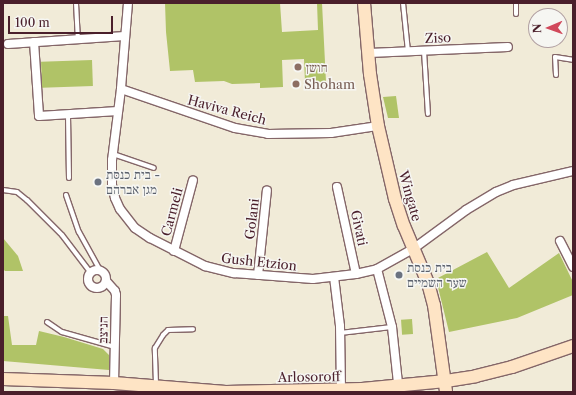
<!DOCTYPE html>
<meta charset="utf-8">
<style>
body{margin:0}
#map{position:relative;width:576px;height:395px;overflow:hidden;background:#f1ebd8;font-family:"Libre Caslon Text","Frank Ruhl Libre",serif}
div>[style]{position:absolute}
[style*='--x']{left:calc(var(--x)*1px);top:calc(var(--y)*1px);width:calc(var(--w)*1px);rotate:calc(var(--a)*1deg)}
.green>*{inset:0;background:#b0c367;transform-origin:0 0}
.roads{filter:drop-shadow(1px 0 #846668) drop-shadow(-1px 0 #846668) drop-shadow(0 1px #846668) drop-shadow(0 -1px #846668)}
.lane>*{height:4px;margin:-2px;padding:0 2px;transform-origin:2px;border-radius:2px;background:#fff}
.street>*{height:8px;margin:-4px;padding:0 4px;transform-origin:4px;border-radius:4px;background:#fff}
.street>.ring{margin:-4px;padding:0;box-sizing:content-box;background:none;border:8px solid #fff;border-radius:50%}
.secondary>*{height:12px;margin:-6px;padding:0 6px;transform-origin:6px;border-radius:6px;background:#fee4c5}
.dots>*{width:11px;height:11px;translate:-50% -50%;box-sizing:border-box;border:2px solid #f6f6f2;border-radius:50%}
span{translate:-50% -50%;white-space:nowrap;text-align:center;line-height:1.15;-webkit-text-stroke:3px #f6f6f2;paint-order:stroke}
.street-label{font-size:13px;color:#4a1f2b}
.education-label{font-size:13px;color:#785e54}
.left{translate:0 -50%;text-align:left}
.worship-label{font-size:13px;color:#5b616d}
.frame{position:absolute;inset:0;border:4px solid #4a1f2b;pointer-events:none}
.north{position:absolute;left:528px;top:8px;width:40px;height:40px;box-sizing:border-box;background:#f6f6f2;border:1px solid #b1a0a2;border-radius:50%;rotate:268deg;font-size:11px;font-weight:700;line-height:16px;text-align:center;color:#4a1f2b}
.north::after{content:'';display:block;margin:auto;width:14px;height:18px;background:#d1495b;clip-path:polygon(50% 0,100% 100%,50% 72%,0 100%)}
.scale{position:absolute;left:8px;top:16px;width:105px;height:18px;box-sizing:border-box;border:2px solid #4a1f2b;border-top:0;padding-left:5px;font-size:12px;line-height:14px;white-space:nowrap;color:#4a1f2b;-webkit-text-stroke:3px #f6f6f2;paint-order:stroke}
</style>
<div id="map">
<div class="green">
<div style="clip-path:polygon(165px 3px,280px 3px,282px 32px,318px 30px,317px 3px,322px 3px,326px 82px,305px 82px,304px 59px,282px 60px,283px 87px,260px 88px,260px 83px,232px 84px,224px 81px,195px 82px,193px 70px,170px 71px,166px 32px)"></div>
<div style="left:92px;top:60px;width:26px;height:51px;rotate:88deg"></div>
<div style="clip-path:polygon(396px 96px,399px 118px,388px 118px,383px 97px)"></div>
<div style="clip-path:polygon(3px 238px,18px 256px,23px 271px,5px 271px,3px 269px)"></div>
<div style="clip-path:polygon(487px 252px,509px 288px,559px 253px,573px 282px,573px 295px,517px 318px,449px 332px,436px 279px)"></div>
<div style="clip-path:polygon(3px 316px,8px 316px,12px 345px,36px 345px,39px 331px,64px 337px,103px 349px,109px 355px,109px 370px,3px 361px)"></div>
<div style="left:412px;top:319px;width:15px;height:11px;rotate:86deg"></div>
</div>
<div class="roads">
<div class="lane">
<div style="--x:76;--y:3;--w:36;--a:87"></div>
<div style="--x:403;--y:3;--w:48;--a:84.1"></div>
<div style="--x:516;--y:3;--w:11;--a:90"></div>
<div style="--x:424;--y:51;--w:63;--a:86.4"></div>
<div style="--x:556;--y:75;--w:18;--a:-93"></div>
<div style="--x:555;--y:57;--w:18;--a:9"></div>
<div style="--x:68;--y:115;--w:63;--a:89.1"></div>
<div style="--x:113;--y:154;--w:43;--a:18.9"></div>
<div style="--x:3;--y:190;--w:14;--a:8"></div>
<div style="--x:17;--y:192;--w:13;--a:39"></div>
<div style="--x:27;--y:200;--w:49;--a:45"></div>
<div style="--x:62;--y:235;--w:48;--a:52.7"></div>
<div style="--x:66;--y:195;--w:39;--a:71"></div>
<div style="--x:79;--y:232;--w:43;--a:61.1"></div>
<div style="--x:47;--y:322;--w:18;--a:34"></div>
<div style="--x:62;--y:332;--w:55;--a:15.8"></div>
<div style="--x:340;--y:333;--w:52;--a:-6.6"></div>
<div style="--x:156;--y:384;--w:36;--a:-92"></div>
<div style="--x:155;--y:348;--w:15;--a:-58"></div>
<div style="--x:163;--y:335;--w:7;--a:-45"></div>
<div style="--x:168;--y:330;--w:25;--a:-2"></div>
</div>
<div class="street">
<div style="--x:128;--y:3;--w:86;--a:94.7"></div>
<div style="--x:121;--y:89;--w:72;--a:97.2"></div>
<div style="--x:112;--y:160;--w:25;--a:90"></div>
<div style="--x:112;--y:185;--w:13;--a:77"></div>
<div style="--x:115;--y:198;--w:12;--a:66"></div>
<div style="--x:120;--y:209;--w:24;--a:52"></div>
<div style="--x:135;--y:228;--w:18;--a:34"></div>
<div style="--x:150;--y:238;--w:62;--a:27"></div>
<div style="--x:205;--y:266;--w:30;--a:14"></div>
<div style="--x:234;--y:273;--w:79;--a:4.3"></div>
<div style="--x:313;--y:279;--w:43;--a:-6.6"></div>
<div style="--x:356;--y:274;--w:22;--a:-13"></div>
<div style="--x:377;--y:269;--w:41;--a:-29.1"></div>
<div style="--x:413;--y:249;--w:66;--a:-36.3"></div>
<div style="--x:466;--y:210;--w:35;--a:-31"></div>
<div style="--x:496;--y:192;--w:18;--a:-22"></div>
<div style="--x:513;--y:185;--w:62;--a:-13.1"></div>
<div style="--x:34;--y:42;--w:74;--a:86.1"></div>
<div style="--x:39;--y:116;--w:79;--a:-3.6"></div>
<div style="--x:8;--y:44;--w:117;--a:-3.9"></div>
<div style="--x:369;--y:53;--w:139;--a:-2.5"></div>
<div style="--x:121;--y:89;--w:120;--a:18.9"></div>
<div style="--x:235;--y:128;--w:34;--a:10"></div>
<div style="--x:268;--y:134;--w:63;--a:-0.9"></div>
<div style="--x:331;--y:133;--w:48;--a:-8.5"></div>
<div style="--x:337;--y:187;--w:89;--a:77.7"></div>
<div style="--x:560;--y:241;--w:29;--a:63"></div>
<div style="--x:174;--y:251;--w:73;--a:-75"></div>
<div style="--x:377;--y:269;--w:60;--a:75.5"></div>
<div style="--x:392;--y:327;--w:65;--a:83.9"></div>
<div class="ring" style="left:88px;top:270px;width:10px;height:10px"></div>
<div style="--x:258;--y:275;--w:85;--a:-84"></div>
<div style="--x:334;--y:277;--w:49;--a:83"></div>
<div style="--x:340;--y:326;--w:64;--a:89.1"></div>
<div style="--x:106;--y:281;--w:13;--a:48"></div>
<div style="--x:115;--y:291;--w:4;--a:76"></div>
<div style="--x:116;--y:295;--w:88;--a:91.3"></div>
</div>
<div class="secondary">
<div style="--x:364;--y:3;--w:71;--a:85.2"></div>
<div style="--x:370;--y:74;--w:53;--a:81.3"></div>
<div style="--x:378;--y:126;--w:75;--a:76.9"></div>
<div style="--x:395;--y:199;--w:28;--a:72"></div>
<div style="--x:404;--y:226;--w:62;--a:67.2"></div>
<div style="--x:428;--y:283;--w:23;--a:75"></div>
<div style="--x:434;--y:305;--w:88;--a:82.1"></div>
<div style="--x:3;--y:379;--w:111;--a:2.1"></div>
<div style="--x:114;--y:383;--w:112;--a:4.6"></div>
<div style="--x:226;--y:392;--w:136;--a:-1.3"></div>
<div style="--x:362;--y:389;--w:84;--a:-5.4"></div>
<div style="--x:446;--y:381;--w:30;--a:-9"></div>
<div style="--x:476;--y:376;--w:37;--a:-14"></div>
<div style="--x:512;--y:367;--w:65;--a:-19"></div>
</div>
</div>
<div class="dots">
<div style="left:298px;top:67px;background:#8d6e63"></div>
<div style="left:296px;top:84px;background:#8d6e63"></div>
<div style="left:98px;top:182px;background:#6b7280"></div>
<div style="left:399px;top:275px;background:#6b7280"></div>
</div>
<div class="street-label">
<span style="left:438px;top:38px;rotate:-2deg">Ziso</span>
<span style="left:227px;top:110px;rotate:15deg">Haviva Reich</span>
<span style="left:410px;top:196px;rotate:74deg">Wingate</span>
<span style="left:172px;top:212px;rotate:-75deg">Carmeli</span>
<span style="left:252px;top:219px;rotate:-83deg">Golani</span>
<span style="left:359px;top:228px;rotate:78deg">Givati</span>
<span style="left:259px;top:262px;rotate:6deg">Gush Etzion</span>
<span style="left:103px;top:330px;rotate:-89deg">הניצב</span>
<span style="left:309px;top:377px;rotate:-1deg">Arlosoroff</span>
</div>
<div class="education-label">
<span class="left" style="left:306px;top:67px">חושן</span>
<span class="left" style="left:304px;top:84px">Shoham</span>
</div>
<div class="worship-label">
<span class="left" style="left:106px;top:182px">בית כנסת -<br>מגן אברהם</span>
<span class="left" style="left:407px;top:275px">בית כנסת<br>שער השמיים</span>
</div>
<div class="frame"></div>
<div class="north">N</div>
<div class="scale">100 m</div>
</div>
